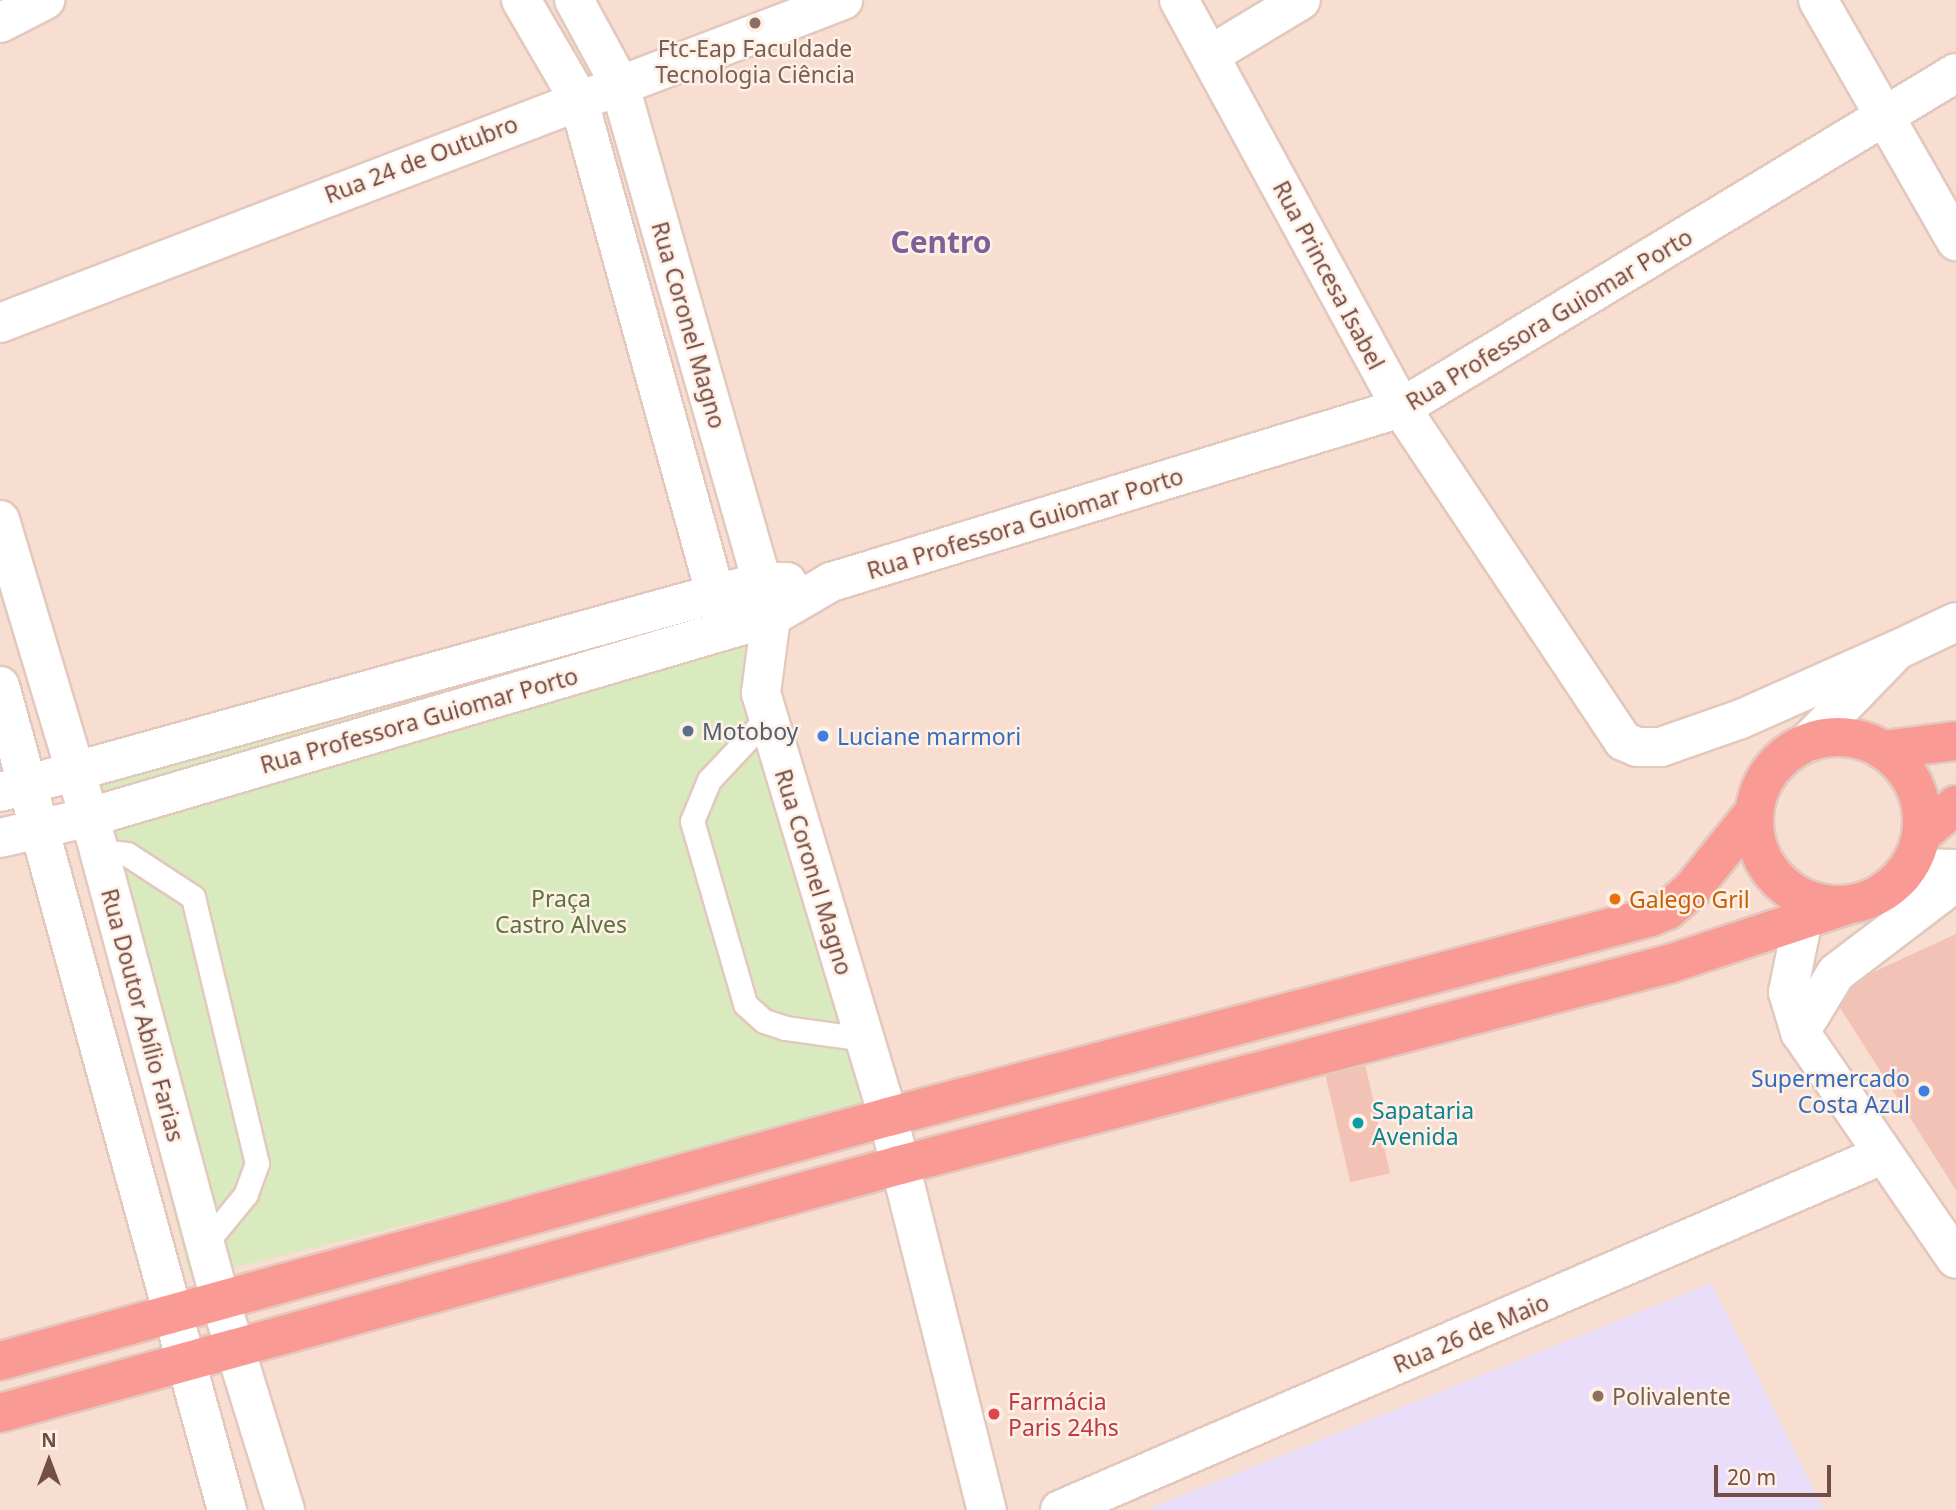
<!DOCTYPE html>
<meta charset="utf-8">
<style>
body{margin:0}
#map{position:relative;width:1956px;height:1510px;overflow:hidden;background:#fdecdf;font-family:"Noto Sans",sans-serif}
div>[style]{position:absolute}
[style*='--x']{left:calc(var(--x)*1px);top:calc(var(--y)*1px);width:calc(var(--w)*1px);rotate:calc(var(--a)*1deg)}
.residential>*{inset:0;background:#f7ded1;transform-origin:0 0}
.education>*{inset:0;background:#e9ddf9}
.green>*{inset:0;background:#d9eabe;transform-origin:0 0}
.building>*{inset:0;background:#f3c2b6;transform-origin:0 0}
.roads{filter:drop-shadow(2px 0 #e3c8be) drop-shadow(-2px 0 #e3c8be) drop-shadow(0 2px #e3c8be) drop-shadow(0 -2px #e3c8be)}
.lane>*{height:23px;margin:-11.5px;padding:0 11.5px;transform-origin:11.5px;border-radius:11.5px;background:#fff}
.street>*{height:38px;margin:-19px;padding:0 19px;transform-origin:19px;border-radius:19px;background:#fff}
.secondary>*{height:38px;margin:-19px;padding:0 19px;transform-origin:19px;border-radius:19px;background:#fff}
.highway>*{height:38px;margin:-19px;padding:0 19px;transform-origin:19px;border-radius:19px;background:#fa9a94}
.highway>.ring{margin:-19px;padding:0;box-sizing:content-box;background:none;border:38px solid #fa9a94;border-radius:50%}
.dots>*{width:19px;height:19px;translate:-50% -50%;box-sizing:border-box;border:4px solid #fff0e6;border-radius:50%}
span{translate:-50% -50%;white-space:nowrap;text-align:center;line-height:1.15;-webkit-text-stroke:5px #fff0e6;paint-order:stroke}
.education-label{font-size:23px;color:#785e54}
.left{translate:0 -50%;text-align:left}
.street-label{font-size:23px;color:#744d46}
.service-label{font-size:23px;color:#4e5e75}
.shop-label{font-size:23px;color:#366cbe}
.right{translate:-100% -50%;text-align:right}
.park-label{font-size:23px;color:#58743c}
.food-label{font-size:23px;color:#c56008}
.culture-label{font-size:23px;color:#0d838f}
.health-label{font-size:23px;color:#be3a42}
.district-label{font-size:30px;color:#7b6198;font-weight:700}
.north{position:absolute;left:14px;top:1426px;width:70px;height:70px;-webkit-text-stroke:5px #fff0e6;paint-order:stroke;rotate:0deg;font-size:19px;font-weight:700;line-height:28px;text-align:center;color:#744d46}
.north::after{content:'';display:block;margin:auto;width:24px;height:32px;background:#744d46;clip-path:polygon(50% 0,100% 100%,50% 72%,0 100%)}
.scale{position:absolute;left:1714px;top:1465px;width:117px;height:32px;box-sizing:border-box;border:4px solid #744d46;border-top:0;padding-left:9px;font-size:21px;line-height:24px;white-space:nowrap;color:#744d46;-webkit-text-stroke:5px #fff0e6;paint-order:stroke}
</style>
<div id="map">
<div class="residential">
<div style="left:0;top:0;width:1956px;height:1510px"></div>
</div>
<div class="education">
<div style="clip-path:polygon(1711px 1283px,1824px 1510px,1146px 1510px)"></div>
</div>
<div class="green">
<div style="left:757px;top:597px;width:524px;height:715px;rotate:76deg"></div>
</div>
<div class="building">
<div style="clip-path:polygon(1956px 934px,1956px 1190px,1830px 992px)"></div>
<div style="left:1365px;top:1064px;width:112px;height:41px;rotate:77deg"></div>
</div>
<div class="roads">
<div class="lane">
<div style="--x:768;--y:717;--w:86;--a:133.1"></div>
<div style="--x:709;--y:780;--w:44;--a:112.5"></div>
<div style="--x:692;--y:821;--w:191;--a:73.8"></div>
<div style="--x:745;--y:1004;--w:25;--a:42"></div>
<div style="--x:764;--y:1021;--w:22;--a:18"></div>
<div style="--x:785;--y:1028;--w:81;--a:7.8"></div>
<div style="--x:99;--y:851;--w:28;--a:6"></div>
<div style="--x:127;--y:854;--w:79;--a:33.1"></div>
<div style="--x:193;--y:897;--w:274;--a:76.5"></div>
<div style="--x:257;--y:1163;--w:33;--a:110"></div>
<div style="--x:246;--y:1194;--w:65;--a:129.4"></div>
</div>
<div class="street">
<div style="--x:521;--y:0;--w:113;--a:59.8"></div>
<div style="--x:578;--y:98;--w:540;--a:74.52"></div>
<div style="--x:574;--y:0;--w:94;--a:61.5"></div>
<div style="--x:619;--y:83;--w:519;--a:74.01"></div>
<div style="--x:762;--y:582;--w:36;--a:76"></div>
<div style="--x:771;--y:617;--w:77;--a:97.5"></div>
<div style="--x:761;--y:693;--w:443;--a:73.3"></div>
<div style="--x:888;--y:1117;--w:405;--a:75.9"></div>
<div style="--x:1179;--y:0;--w:464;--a:61.4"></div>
<div style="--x:1401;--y:408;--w:400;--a:56.3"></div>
<div style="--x:1623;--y:741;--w:15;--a:23"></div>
<div style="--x:1637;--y:747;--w:24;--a:0"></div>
<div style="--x:1661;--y:747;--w:85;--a:-19.3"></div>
<div style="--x:1741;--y:719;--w:171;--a:-23.9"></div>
<div style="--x:1818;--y:0;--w:278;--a:60.2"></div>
<div style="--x:0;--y:23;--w:51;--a:-27.1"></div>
<div style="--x:1210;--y:55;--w:106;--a:-31.1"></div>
<div style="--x:0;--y:323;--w:903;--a:-20.96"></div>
<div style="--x:0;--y:520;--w:345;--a:73.3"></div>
<div style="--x:99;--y:851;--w:465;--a:74.9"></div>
<div style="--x:220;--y:1300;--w:220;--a:72.8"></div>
<div style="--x:0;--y:686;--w:855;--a:74.6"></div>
<div style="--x:0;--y:792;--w:742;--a:-15.48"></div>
<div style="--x:715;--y:594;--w:49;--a:-14.3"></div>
<div style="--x:762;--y:582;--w:25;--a:0"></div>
<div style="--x:0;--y:838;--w:92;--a:-13.1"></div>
<div style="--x:90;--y:817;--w:710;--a:-16.37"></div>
<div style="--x:771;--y:617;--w:69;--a:-30.3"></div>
<div style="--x:831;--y:582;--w:596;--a:-16.98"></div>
<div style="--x:1401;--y:408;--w:648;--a:-31.12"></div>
<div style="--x:1803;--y:919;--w:75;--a:101.6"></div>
<div style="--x:1788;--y:992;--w:42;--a:73.3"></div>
<div style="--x:1800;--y:1032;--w:275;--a:55.5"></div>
<div style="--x:1800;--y:1032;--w:69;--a:-58.6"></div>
<div style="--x:1836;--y:973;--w:151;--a:-37.2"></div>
<div style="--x:1060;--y:1510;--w:895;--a:-23.36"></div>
</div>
<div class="secondary">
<div style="--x:1807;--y:743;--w:129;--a:-45.9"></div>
<div style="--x:1897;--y:650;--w:65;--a:-25.4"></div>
<div style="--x:1909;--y:868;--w:47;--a:1.2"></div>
</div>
<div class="highway">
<div class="ring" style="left:1754px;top:737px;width:130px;height:130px"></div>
<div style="--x:1883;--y:750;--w:74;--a:-7"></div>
<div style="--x:1922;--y:834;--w:45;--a:-40.5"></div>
<div style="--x:0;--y:1361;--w:921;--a:-15.36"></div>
<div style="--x:888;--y:1117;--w:789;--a:-14.69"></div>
<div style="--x:1651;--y:917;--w:18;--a:-22"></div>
<div style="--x:1668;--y:910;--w:33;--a:-41"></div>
<div style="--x:1693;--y:888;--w:97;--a:-51.2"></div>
<div style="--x:0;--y:1413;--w:934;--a:-15.41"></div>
<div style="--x:900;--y:1165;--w:795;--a:-14.65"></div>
<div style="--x:1669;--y:964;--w:188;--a:-18.3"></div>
</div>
</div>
<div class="dots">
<div style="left:755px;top:23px;background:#8d6e63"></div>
<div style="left:688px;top:731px;background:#5c6f8a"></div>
<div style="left:823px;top:736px;background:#3f7fe0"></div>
<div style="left:1615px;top:899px;background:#e8710a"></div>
<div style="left:1924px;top:1091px;background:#3f7fe0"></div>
<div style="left:1358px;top:1123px;background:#0f9aa8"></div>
<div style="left:1598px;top:1396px;background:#8d6e63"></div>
<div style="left:994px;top:1414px;background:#e0444e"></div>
</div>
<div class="education-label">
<span style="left:755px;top:61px">Ftc-Eap Faculdade<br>Tecnologia Ciência</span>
<span class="left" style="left:1612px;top:1396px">Polivalente</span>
</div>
<div class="street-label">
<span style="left:421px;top:159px;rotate:-21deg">Rua 24 de Outubro</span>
<span style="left:1329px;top:275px;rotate:62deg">Rua Princesa Isabel</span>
<span style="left:1549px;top:319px;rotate:-31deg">Rua Professora Guiomar Porto</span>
<span style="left:689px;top:325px;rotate:74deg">Rua Coronel Magno</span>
<span style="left:1025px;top:523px;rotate:-17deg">Rua Professora Guiomar Porto</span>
<span style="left:419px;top:720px;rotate:-16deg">Rua Professora Guiomar Porto</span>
<span style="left:814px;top:872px;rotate:73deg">Rua Coronel Magno</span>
<span style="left:143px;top:1015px;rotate:75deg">Rua Doutor Abílio Farias</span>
<span style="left:1471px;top:1333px;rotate:-23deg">Rua 26 de Maio</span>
</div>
<div class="service-label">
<span class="left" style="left:702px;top:731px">Motoboy</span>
</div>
<div class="shop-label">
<span class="left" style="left:837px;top:736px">Luciane marmori</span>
<span class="right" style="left:1910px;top:1091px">Supermercado<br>Costa Azul</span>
</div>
<div class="park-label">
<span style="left:561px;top:911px">Praça<br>Castro Alves</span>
</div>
<div class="food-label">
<span class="left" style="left:1629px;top:899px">Galego Gril</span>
</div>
<div class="culture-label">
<span class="left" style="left:1372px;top:1123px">Sapataria<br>Avenida</span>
</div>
<div class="health-label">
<span class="left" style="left:1008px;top:1414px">Farmácia<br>Paris 24hs</span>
</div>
<div class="district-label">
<span style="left:941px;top:242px">Centro</span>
</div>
<div class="north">N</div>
<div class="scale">20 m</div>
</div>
